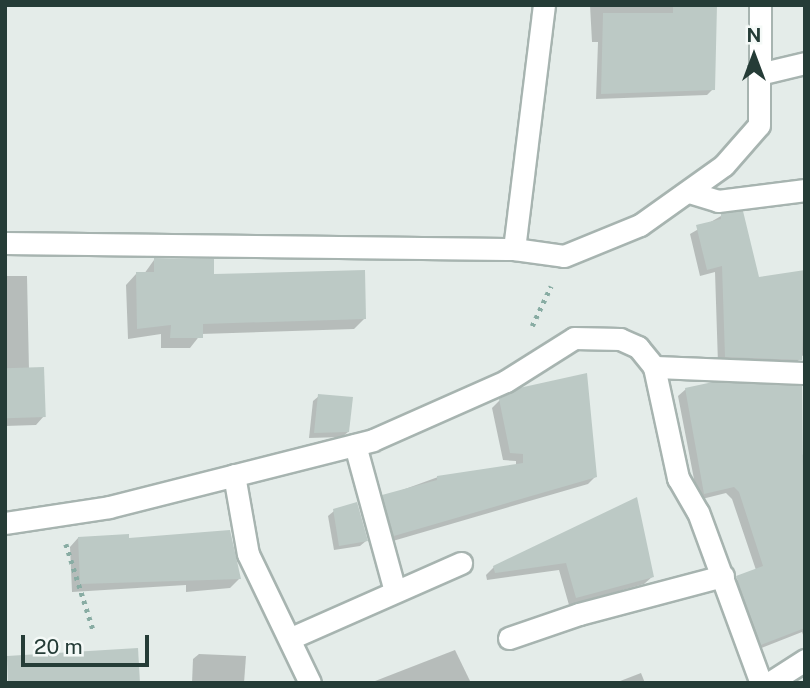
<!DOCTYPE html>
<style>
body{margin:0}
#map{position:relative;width:810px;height:688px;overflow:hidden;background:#e4ece9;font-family:"Public Sans",sans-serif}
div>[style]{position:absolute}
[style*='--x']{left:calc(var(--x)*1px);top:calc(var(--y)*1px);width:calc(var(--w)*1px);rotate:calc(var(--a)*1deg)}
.shadow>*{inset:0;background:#0003}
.building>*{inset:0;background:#bcc9c5;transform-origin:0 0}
.path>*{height:4.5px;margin-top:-2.25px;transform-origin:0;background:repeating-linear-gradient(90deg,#88aca3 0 3.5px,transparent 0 8.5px)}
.roads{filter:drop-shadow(2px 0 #a7b4b0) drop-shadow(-2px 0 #a7b4b0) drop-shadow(0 2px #a7b4b0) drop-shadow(0 -2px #a7b4b0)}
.minor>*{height:21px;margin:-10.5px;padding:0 10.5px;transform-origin:10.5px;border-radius:10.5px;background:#fff}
span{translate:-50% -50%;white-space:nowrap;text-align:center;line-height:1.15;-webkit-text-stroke:6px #f4f9f7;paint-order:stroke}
.frame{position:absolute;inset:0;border:7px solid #253c37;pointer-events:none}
.north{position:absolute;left:719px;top:21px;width:70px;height:70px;-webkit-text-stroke:5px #f4f9f7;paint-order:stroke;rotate:0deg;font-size:19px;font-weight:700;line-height:28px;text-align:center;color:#253c37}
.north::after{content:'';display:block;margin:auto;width:24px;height:32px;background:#253c37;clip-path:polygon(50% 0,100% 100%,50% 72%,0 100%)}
.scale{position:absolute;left:21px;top:635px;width:128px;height:32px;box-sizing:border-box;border:4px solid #253c37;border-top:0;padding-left:9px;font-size:21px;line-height:24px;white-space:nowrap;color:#253c37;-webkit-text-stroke:5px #f4f9f7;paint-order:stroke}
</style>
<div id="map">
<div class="shadow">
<div style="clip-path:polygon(590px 5px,715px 5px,713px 89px,707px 95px,596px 99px,598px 42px,592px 42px)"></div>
<div style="clip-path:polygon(721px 216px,758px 279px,805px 272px,805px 353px,793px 366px,718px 364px,715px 272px,700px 276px,690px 234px)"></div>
<div style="clip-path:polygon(154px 260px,213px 276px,365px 318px,354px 329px,201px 334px,190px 348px,161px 348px,161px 334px,128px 339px,126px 285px,136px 274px,144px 274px)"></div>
<div style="clip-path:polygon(5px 276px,27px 276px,29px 370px,44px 416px,36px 425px,5px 426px)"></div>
<div style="clip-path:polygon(686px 389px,805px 456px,805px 640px,802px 632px,754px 651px,730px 584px,756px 570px,732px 499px,726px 493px,698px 500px,678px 396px)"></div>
<div style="clip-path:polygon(319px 396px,348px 432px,342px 437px,309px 438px,313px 401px)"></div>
<div style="clip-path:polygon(500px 400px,596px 476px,588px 484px,386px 543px,376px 504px,383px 497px,438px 477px,516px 466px,516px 461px,503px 460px,492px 408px)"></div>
<div style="clip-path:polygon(636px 499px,652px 577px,644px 584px,569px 605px,559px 570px,487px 580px,486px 575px,494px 567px)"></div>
<div style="clip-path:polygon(334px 511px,366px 541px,360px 546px,334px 550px,328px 516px)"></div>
<div style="clip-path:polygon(78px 538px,127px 540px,239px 579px,230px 588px,186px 592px,186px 585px,72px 592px,70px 547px)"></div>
<div style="clip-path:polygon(455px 650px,471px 683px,370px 683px)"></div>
<div style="clip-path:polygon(199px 654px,246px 656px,244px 683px,192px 683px,193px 659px)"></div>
<div style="clip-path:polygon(641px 673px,645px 683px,615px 683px)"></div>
</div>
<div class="building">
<div style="clip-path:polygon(673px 5px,717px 5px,715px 90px,601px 94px,603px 13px,673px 13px)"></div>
<div style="clip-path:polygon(743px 211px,759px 277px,805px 270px,802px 360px,725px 357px,722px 266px,707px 270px,696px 225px,721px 219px,721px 214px)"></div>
<div style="clip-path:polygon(154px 258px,214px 259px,214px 274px,365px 270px,366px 319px,203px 324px,203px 338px,170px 338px,171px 325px,137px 329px,136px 272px,154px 272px)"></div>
<div style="left:44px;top:367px;width:50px;height:39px;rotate:88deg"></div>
<div style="clip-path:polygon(587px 373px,597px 477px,394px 536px,382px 495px,437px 480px,437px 476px,523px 463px,523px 454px,510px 453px,499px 399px,519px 388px)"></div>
<div style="clip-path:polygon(713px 382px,802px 386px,805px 628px,761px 645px,736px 576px,763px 566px,739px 492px,734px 487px,704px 494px,685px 388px)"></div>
<div style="clip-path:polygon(318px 394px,353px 397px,349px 432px,314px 433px)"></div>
<div style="clip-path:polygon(637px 497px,654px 577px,576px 598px,566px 563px,495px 573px,493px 566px)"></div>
<div style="clip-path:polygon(357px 502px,368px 541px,339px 546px,333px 509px)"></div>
<div style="clip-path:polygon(230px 530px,241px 579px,80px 584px,78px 537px,129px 534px,129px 538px)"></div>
<div style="clip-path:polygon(138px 648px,140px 683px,8px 683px,7px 656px)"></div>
</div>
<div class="path">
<div style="--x:532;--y:326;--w:44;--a:-64.6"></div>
<div style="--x:66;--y:544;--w:89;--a:72.4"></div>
</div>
<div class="roads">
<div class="minor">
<div style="--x:763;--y:73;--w:43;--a:-13.4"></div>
<div style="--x:689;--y:192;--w:30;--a:17"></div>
<div style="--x:718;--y:201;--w:88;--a:-7.2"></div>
<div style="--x:5;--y:243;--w:509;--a:0.68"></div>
<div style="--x:514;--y:249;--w:50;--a:8"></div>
<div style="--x:564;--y:256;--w:82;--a:-22.2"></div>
<div style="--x:640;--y:225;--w:103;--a:-35.5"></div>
<div style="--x:724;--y:165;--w:53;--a:-48.8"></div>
<div style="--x:759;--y:125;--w:120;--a:-89.5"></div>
<div style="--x:514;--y:249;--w:246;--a:-83"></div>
<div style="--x:654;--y:367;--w:114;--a:77.8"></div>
<div style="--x:678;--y:478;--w:39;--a:60"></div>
<div style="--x:698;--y:512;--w:182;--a:69.8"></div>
<div style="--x:355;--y:445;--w:151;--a:74.7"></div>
<div style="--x:234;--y:475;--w:80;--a:80"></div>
<div style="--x:248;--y:554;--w:143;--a:64.3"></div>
<div style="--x:5;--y:523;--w:105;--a:-8.7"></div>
<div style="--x:109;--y:507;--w:272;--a:-14.2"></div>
<div style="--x:373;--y:440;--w:145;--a:-23.9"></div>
<div style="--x:506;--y:381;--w:80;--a:-32.3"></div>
<div style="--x:574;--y:338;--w:46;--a:1.2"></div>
<div style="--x:620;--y:339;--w:20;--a:24"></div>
<div style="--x:638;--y:347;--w:26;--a:51"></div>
<div style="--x:654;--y:367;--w:151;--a:2.3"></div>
<div style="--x:291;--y:638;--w:186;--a:-23.8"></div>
<div style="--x:509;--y:638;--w:74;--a:-18.9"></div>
<div style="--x:579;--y:614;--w:149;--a:-14.8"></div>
<div style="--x:769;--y:683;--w:43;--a:-32.6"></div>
</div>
</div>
<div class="frame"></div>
<div class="north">N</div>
<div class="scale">20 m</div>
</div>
